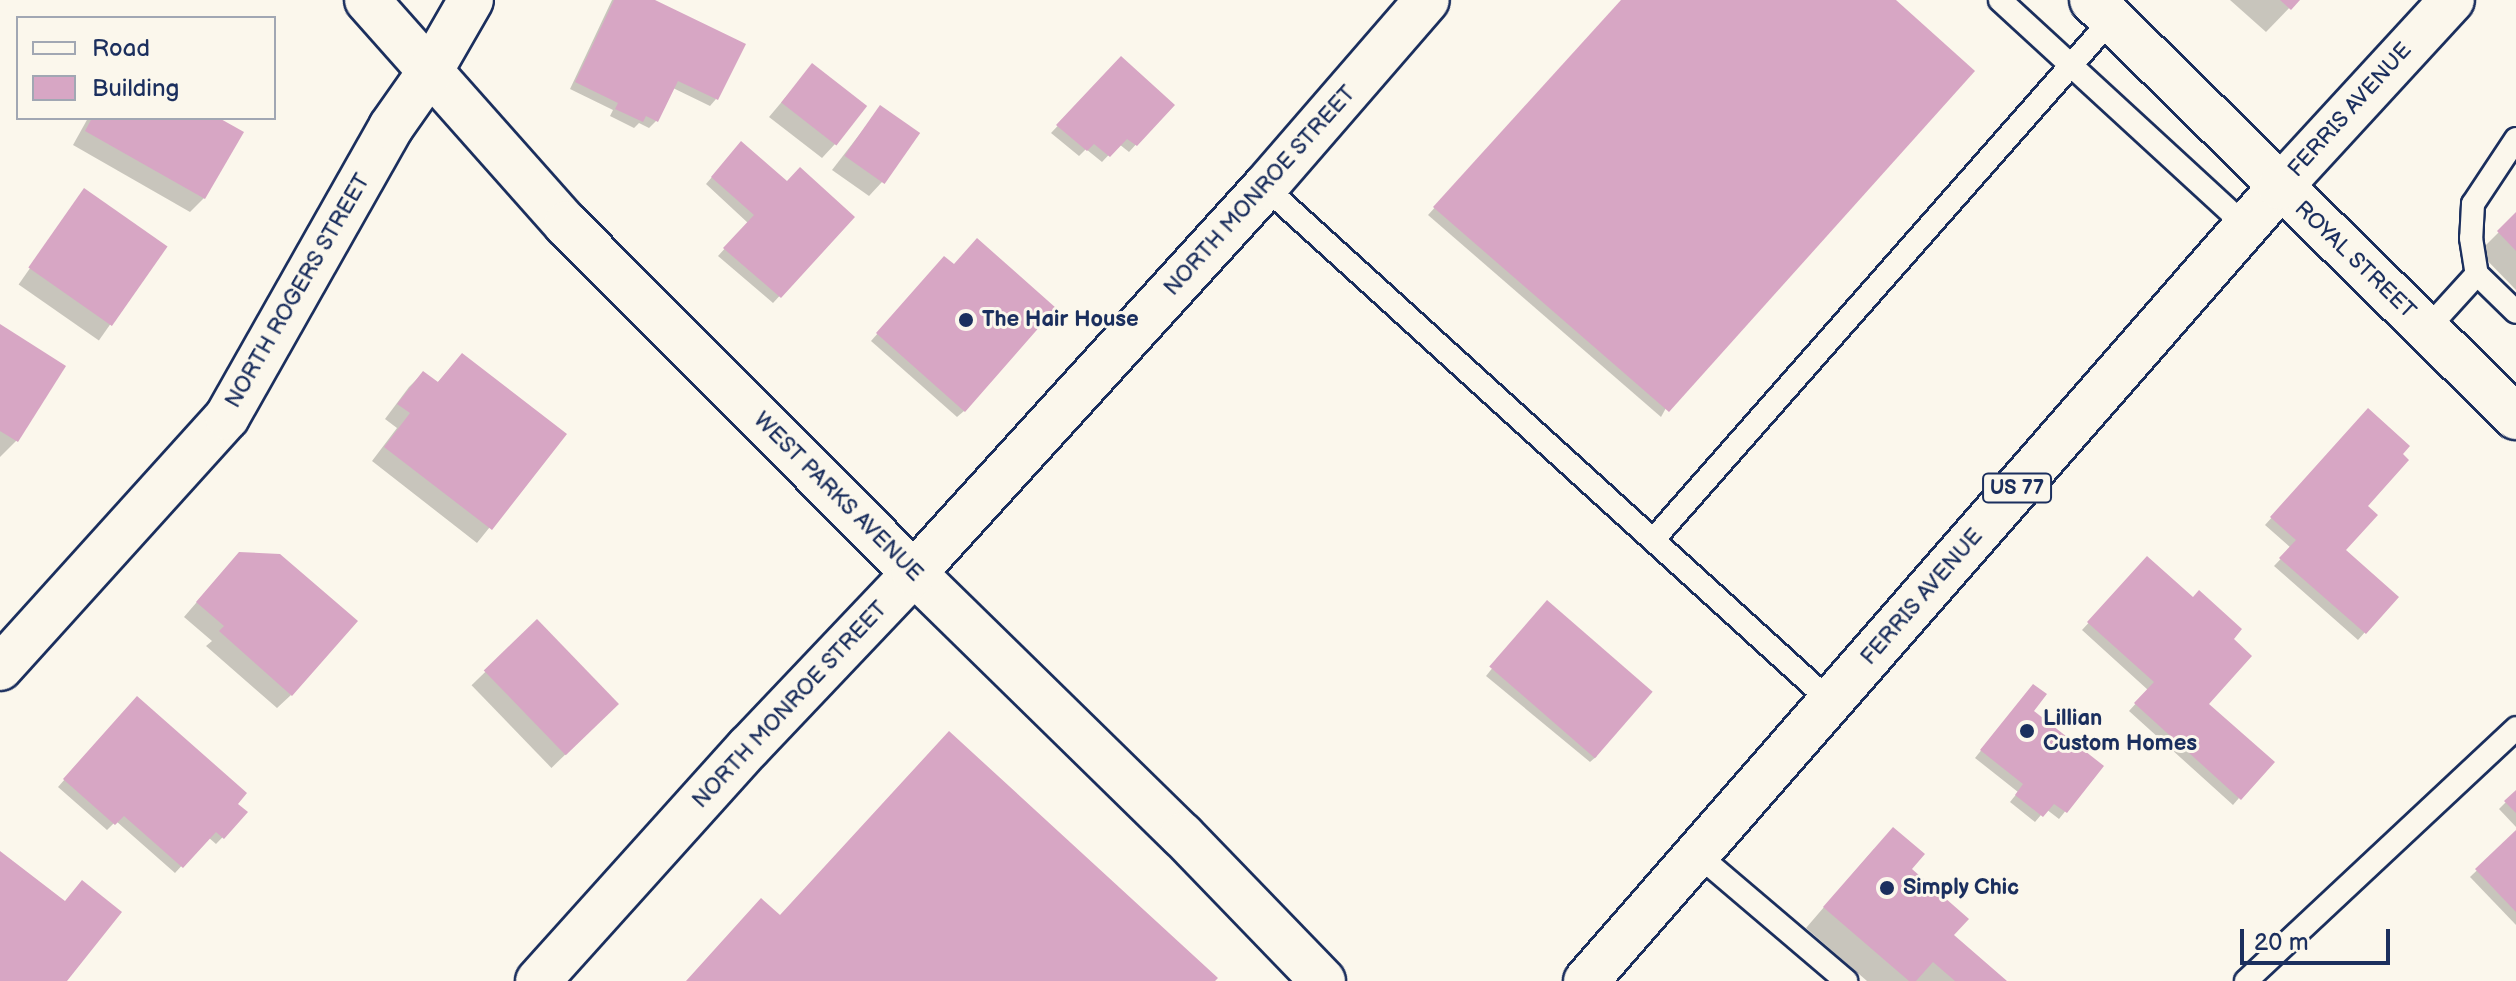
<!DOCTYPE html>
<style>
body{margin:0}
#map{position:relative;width:2516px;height:981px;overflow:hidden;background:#fbf7ec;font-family:"Balsamiq Sans",sans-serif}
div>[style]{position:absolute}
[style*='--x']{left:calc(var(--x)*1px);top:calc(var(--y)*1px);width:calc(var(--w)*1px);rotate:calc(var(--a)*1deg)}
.shadow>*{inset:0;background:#0003;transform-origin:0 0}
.building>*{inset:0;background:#d7a6c4;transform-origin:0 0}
.roads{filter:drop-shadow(2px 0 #1b2f5e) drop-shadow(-2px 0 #1b2f5e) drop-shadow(0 2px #1b2f5e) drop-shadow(0 -2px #1b2f5e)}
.service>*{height:22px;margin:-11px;padding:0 11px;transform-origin:11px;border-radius:11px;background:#fbf7ec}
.minor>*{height:44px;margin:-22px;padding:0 22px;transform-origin:22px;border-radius:22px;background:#fbf7ec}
.primary>*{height:44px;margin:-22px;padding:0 22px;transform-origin:22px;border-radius:22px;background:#fbf7ec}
.dots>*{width:22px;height:22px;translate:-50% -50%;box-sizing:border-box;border:4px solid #fbf7ec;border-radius:50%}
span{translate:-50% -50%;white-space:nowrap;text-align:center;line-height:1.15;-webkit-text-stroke:6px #fbf7ec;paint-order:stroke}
.shield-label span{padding:2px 6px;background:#fbf7ec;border:2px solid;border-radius:6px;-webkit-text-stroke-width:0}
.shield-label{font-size:20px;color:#1b2f5e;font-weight:700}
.street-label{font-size:22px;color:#1b2f5e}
.poi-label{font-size:22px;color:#1b2f5e;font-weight:700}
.left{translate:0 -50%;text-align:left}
.legend{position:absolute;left:16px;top:16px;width:260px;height:104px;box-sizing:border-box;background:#fbf7ec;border:2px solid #a1a7b3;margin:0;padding:10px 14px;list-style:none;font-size:24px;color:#1b2f5e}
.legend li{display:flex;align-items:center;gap:16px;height:40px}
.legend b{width:40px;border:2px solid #a1a7b3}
.scale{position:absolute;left:2240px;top:929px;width:150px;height:36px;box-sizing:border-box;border:4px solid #1b2f5e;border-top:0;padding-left:10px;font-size:24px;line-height:28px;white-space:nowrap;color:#1b2f5e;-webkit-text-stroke:6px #fbf7ec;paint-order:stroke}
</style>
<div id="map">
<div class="shadow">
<div style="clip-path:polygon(612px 0,650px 0,716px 99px,710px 106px,673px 88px,656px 121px,649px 128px,639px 123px,634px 128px,610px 116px,613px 110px,570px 89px)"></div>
<div style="clip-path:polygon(1623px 0,1893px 0,1661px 417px,1428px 215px)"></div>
<div style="clip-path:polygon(2230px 0,2297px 0,2266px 32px)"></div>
<div style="clip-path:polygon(1121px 59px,1172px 105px,1129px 152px,1119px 144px,1102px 162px,1086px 149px,1079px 156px,1051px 133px)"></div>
<div style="clip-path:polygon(812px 66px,835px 144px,822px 158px,769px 117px)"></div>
<div style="clip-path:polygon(880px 108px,882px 182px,869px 196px,832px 170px)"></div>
<div style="clip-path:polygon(88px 118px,215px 118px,241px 133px,204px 198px,190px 212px,73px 145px)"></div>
<div style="clip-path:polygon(735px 150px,787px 183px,853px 217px,773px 303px,718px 256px,748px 223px,706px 184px)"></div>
<div style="left:84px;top:191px;width:98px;height:114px;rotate:35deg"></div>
<div style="clip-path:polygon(2516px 215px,2516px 290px,2479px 252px)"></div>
<div style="clip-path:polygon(938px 265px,954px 266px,964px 411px,957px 417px,871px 341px)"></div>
<div style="clip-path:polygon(0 326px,63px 367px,16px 441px,0 457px)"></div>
<div style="clip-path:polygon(462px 355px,564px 435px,477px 543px,372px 461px,397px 428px,385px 419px,409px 387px,423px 373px,437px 383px)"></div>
<div style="clip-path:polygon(2362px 418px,2365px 506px,2343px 550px,2396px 597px,2358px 640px,2274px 566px,2291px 548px,2265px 525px)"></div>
<div style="clip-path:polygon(2141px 566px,2231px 639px,2206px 704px,2239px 798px,2233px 805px,2129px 711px,2148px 690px,2082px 630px)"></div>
<div style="clip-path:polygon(226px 568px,291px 695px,277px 708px,206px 646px,212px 641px,184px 617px)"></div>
<div style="clip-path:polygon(1540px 609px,1597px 756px,1590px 762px,1486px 676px)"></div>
<div style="left:537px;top:622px;width:115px;height:91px;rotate:46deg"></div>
<div style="clip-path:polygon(2027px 693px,2031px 711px,2101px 767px,2059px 819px,2046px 809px,2035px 822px,2010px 802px,2018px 792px,1975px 758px)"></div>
<div style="clip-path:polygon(130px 705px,246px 813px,216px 844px,208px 837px,175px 873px,116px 821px,107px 830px,58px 787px)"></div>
<div style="clip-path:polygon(2516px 792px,2516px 827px,2499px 809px)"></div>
<div style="clip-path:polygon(2516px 833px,2516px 925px,2470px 877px)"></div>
<div style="clip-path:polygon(1874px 849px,1952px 935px,2004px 981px,1867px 981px,1806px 928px)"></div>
</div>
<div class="building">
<div style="clip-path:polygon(614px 0,655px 0,746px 44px,718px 100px,678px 81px,658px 122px,646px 116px,643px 122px,615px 109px,618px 103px,575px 82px)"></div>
<div style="clip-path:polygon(1621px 0,1896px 0,1975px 71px,1669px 412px,1433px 207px)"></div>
<div style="clip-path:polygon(2280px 0,2300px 0,2291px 10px)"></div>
<div style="clip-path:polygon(1121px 56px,1175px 105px,1137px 146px,1127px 139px,1110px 157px,1094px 144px,1087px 151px,1056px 125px)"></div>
<div style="left:812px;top:63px;width:70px;height:50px;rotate:38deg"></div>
<div style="left:880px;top:105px;width:49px;height:62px;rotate:35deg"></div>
<div style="clip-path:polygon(92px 118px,219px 118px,244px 132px,205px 199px,85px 131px)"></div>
<div style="clip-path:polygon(741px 141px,787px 181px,800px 167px,855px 217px,781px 298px,723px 248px,754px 215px,711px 177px)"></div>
<div style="left:84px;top:188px;width:102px;height:97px;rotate:35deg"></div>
<div style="clip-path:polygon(2516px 212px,2516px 251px,2497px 231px)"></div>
<div style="clip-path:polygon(977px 238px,1056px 308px,965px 412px,876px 333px,944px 256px,954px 264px)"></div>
<div style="clip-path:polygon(0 324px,66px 366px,18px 442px,0 431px)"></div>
<div style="clip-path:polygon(462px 353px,567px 434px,492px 530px,384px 447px,410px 413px,397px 404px,423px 371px,438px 382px)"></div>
<div style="clip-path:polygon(2368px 408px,2410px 446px,2403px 454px,2409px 460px,2368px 506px,2378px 515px,2346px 550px,2399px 597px,2366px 634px,2279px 558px,2296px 540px,2270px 517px)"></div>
<div style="clip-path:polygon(239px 552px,280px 554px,358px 621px,292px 696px,219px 631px,224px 626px,196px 602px)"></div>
<div style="clip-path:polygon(2147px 556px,2193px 597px,2199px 590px,2242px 629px,2234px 639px,2252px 656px,2209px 704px,2275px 762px,2241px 800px,2134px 703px,2154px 682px,2087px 622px)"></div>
<div style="left:1547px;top:600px;width:140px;height:88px;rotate:41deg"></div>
<div style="left:537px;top:619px;width:118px;height:74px;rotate:46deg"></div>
<div style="clip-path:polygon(2033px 684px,2047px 694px,2034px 711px,2104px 766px,2067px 813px,2054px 804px,2043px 817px,2015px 795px,2023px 784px,1980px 750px)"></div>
<div style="clip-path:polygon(137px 696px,247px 793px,238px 804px,248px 812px,224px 839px,216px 832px,183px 868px,124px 816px,115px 825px,63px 779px)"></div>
<div style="clip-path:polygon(949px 731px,1218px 978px,1215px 981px,686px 981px,761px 898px,780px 915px)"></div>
<div style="clip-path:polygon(2516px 790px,2516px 813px,2504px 801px)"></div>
<div style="clip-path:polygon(1893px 827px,1925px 854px,1912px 869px,1969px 919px,1954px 935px,2007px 981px,1955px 981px,1933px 962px,1916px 981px,1909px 981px,1823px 907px)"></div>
<div style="clip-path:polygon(2516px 830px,2516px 912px,2475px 869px)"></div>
<div style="clip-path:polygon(0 851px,65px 901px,82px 880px,122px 912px,67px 981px,0 981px)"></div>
</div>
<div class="roads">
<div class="service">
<div style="--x:2000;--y:0;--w:334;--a:42.6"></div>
<div style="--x:2516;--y:139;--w:78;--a:123.5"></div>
<div style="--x:2473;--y:204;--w:34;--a:93"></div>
<div style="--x:2471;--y:238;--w:36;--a:81"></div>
<div style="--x:2477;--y:274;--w:54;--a:44.3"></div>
<div style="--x:1265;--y:187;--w:764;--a:42.29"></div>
<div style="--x:2427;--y:329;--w:74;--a:-47.7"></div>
<div style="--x:1653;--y:540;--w:693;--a:-48.63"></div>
<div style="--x:1697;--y:854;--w:196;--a:40.4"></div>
<div style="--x:2246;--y:981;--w:370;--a:-43.1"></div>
</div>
<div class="minor">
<div style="--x:367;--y:0;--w:300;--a:48.4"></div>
<div style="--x:566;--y:224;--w:493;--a:45.1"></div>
<div style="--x:914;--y:573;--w:375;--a:44.4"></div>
<div style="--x:1182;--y:835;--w:203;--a:46"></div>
<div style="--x:2092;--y:0;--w:595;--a:44.52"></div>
<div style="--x:0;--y:668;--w:338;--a:-47.9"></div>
<div style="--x:227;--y:417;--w:333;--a:-60.5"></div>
<div style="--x:391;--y:127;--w:66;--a:-54.9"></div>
<div style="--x:429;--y:73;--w:84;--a:-60.1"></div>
<div style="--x:538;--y:981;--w:315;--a:-48"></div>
<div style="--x:749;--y:747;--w:240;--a:-46.5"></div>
<div style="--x:914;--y:573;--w:522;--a:-47.72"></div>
<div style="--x:1265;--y:187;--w:247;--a:-49.1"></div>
</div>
<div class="primary">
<div style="--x:1586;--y:981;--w:1055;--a:-48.84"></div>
<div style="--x:2280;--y:187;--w:254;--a:-47.4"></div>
</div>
</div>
<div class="dots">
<div style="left:966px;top:320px;background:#1b2f5e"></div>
<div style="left:2027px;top:731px;background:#1b2f5e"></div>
<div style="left:1887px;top:888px;background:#1b2f5e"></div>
</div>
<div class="shield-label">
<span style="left:2017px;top:488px">US 77</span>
</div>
<div class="street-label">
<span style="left:2350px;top:110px;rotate:-48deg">FERRIS AVENUE</span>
<span style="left:1260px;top:191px;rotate:-48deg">NORTH MONROE STREET</span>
<span style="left:2355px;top:260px;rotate:44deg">ROYAL STREET</span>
<span style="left:298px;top:291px;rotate:-60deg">NORTH ROGERS STREET</span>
<span style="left:838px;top:497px;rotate:45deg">WEST PARKS AVENUE</span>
<span style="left:1922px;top:597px;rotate:-49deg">FERRIS AVENUE</span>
<span style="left:790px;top:705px;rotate:-47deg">NORTH MONROE STREET</span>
</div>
<div class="poi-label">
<span class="left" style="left:982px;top:320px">The Hair House</span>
<span class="left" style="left:2043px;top:731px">Lillian<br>Custom Homes</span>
<span class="left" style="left:1903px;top:888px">Simply Chic</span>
</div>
<ul class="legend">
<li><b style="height:10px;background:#fbf7ec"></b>Road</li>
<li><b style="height:22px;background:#d7a6c4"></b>Building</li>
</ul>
<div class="scale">20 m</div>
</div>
